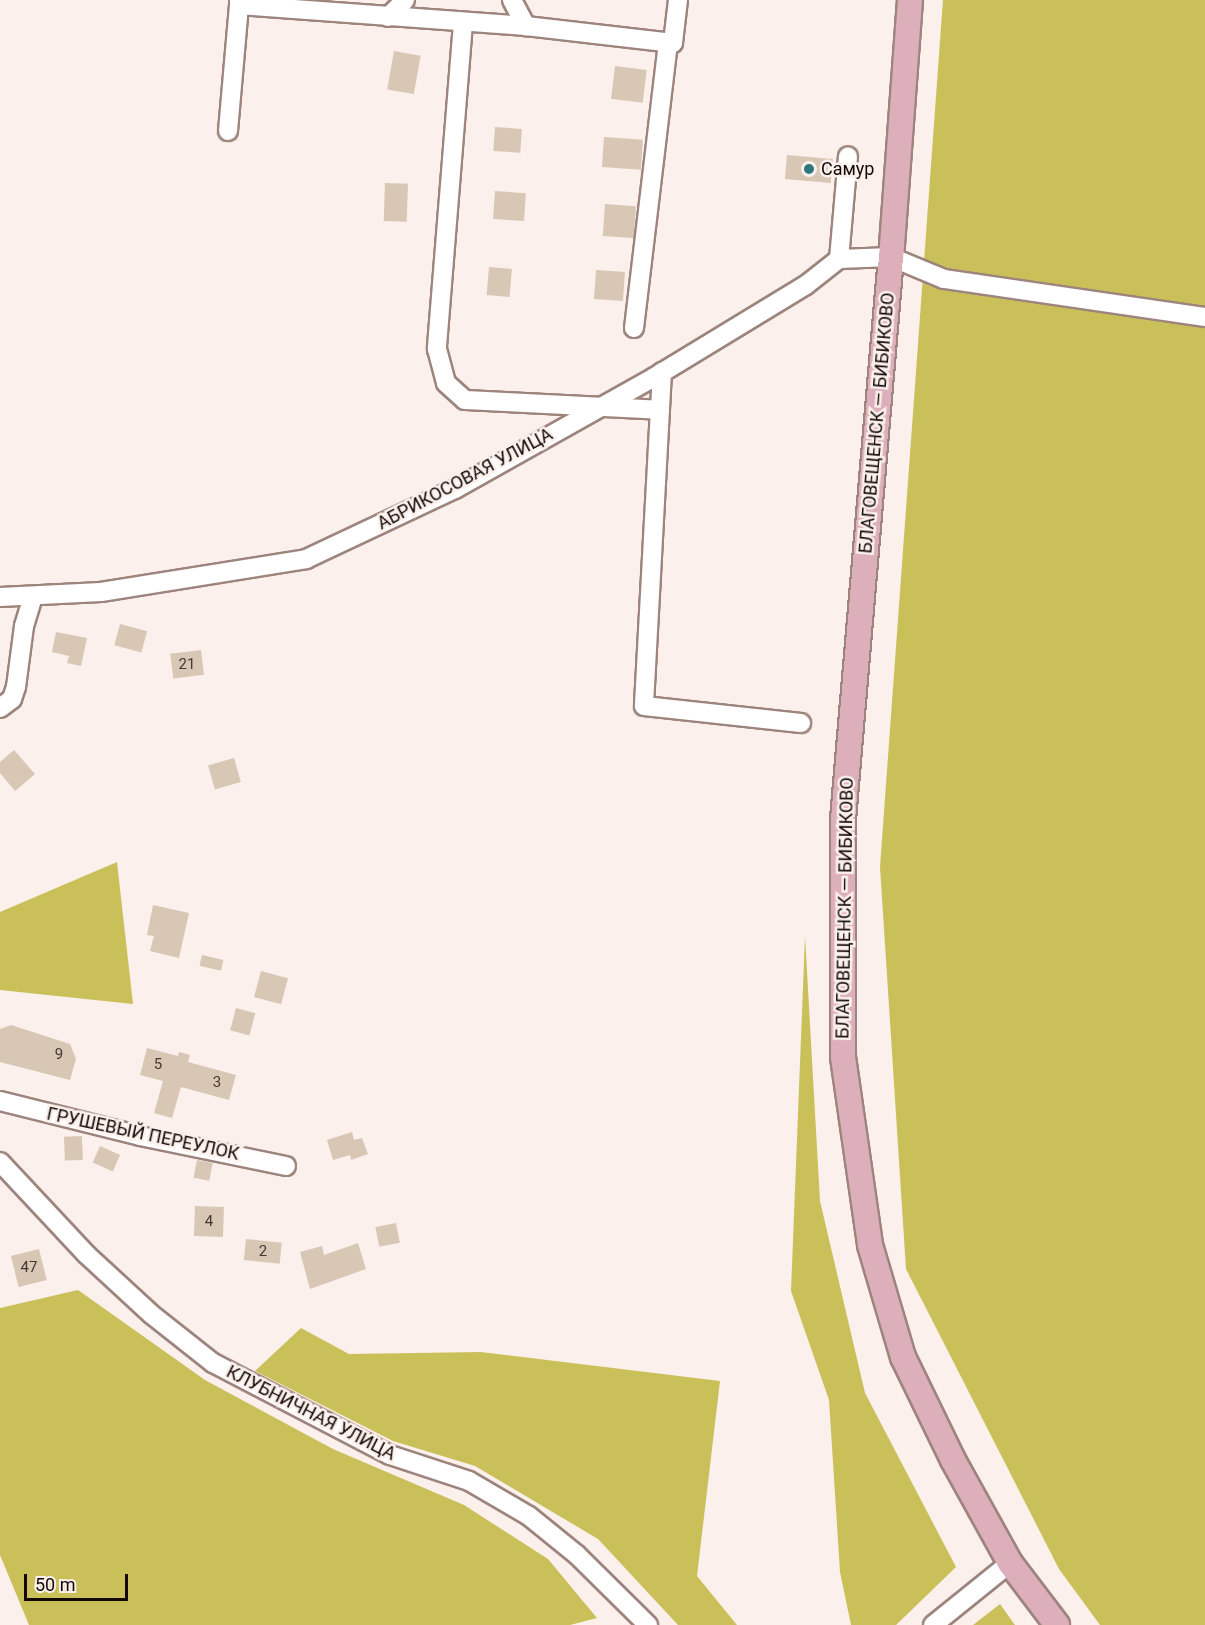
<!DOCTYPE html>
<meta charset="utf-8">
<style>
body{margin:0}
#map{position:relative;width:1205px;height:1625px;overflow:hidden;background:#fbf0ec;font-family:Roboto,sans-serif}
div>[style]{position:absolute}
[style*='--x']{left:calc(var(--x)*1px);top:calc(var(--y)*1px);width:calc(var(--w)*1px);rotate:calc(var(--a)*1deg)}
.forest>*{inset:0;background:#cac059}
.building>*{inset:0;background:#d8c7b4;transform-origin:0 0}
.roads{filter:drop-shadow(2px 0 #9d847d) drop-shadow(-2px 0 #9d847d) drop-shadow(0 2px #9d847d) drop-shadow(0 -2px #9d847d)}
.minor>*{height:18px;margin:-9px;padding:0 9px;transform-origin:9px;border-radius:9px;background:#fff}
.major>*{height:24px;margin:-12px;padding:0 12px;transform-origin:12px;border-radius:12px;background:#ddafba}
.dots>*{width:16px;height:16px;translate:-50% -50%;box-sizing:border-box;border:3px solid #fbf0ec;border-radius:50%}
span{translate:-50% -50%;white-space:nowrap;text-align:center;line-height:1.15;-webkit-text-stroke:5px #fbf0ec;paint-order:stroke}
.number-label{font-size:15px;color:#443832}
.number-label span{-webkit-text-stroke-width:0}
.poi-label{font-size:18px;color:#120907}
.left{translate:0 -50%;text-align:left}
.street-label{font-size:18px;color:#120907}
.scale{position:absolute;left:24px;top:1574px;width:104px;height:27px;box-sizing:border-box;border:3px solid #120907;border-top:0;padding-left:8px;font-size:18px;line-height:21px;white-space:nowrap;color:#120907;-webkit-text-stroke:4px #fbf0ec;paint-order:stroke}
</style>
<div id="map">
<div class="forest">
<div style="clip-path:polygon(943px 0,1205px 0,1205px 1625px,1100px 1625px,1059px 1569px,906px 1269px,880px 867px)"></div>
<div style="clip-path:polygon(117px 862px,133px 1004px,0 990px,0 912px)"></div>
<div style="clip-path:polygon(805px 936px,820px 1201px,865px 1393px,956px 1567px,896px 1625px,851px 1625px,840px 1572px,829px 1400px,791px 1291px)"></div>
<div style="clip-path:polygon(78px 1290px,205px 1380px,333px 1449px,464px 1505px,548px 1559px,597px 1618px,570px 1625px,29px 1625px,0 1555px,0 1308px)"></div>
<div style="clip-path:polygon(301px 1328px,349px 1354px,481px 1352px,720px 1381px,697px 1576px,737px 1625px,678px 1625px,598px 1539px,475px 1466px,393px 1441px,255px 1371px)"></div>
<div style="clip-path:polygon(1000px 1604px,1015px 1625px,973px 1625px)"></div>
</div>
<div class="building">
<div style="left:394px;top:51px;width:27px;height:39px;rotate:10deg"></div>
<div style="left:615px;top:66px;width:32px;height:33px;rotate:7deg"></div>
<div style="left:495px;top:127px;width:27px;height:24px;rotate:4deg"></div>
<div style="left:604px;top:137px;width:39px;height:30px;rotate:4deg"></div>
<div style="left:787px;top:155px;width:46px;height:24px;rotate:5deg"></div>
<div style="left:385px;top:183px;width:23px;height:38px;rotate:2deg"></div>
<div style="left:495px;top:191px;width:31px;height:28px;rotate:4deg"></div>
<div style="left:605px;top:204px;width:31px;height:32px;rotate:4deg"></div>
<div style="left:489px;top:267px;width:23px;height:28px;rotate:5deg"></div>
<div style="left:596px;top:270px;width:29px;height:29px;rotate:4deg"></div>
<div style="left:120px;top:624px;width:28px;height:22px;rotate:15deg"></div>
<div style="clip-path:polygon(56px 632px,87px 638px,81px 666px,67px 663px,69px 656px,52px 652px)"></div>
<div style="left:201px;top:650px;width:25px;height:31px;rotate:83deg"></div>
<div style="clip-path:polygon(14px 750px,35px 774px,15px 791px,0 773px,0 762px)"></div>
<div style="left:234px;top:758px;width:25px;height:27px;rotate:74deg"></div>
<div style="clip-path:polygon(153px 905px,189px 913px,179px 958px,150px 951px,154px 936px,147px 935px)"></div>
<div style="left:202px;top:955px;width:22px;height:11px;rotate:13deg"></div>
<div style="left:261px;top:971px;width:28px;height:27px;rotate:15deg"></div>
<div style="left:236px;top:1008px;width:20px;height:23px;rotate:15deg"></div>
<div style="clip-path:polygon(11px 1025px,70px 1044px,76px 1059px,70px 1080px,0 1062px,0 1029px)"></div>
<div style="clip-path:polygon(147px 1048px,178px 1056px,179px 1052px,190px 1055px,188px 1062px,236px 1075px,229px 1100px,181px 1087px,172px 1118px,154px 1113px,163px 1081px,140px 1075px)"></div>
<div style="clip-path:polygon(352px 1132px,354px 1140px,362px 1138px,368px 1154px,351px 1160px,350px 1155px,333px 1160px,327px 1140px)"></div>
<div style="left:82px;top:1136px;width:24px;height:18px;rotate:88deg"></div>
<div style="left:100px;top:1146px;width:22px;height:18px;rotate:24deg"></div>
<div style="left:197px;top:1160px;width:16px;height:18px;rotate:11deg"></div>
<div style="left:195px;top:1206px;width:29px;height:30px;rotate:2deg"></div>
<div style="left:396px;top:1223px;width:20px;height:21px;rotate:79deg"></div>
<div style="left:246px;top:1239px;width:36px;height:21px;rotate:6deg"></div>
<div style="clip-path:polygon(358px 1243px,366px 1269px,310px 1289px,300px 1252px,322px 1246px,324px 1255px)"></div>
<div style="left:39px;top:1249px;width:32px;height:29px;rotate:76deg"></div>
</div>
<div class="roads">
<div class="minor">
<div style="--x:239;--y:0;--w:5;--a:90"></div>
<div style="--x:239;--y:5;--w:288;--a:4.2"></div>
<div style="--x:512;--y:0;--w:30;--a:62"></div>
<div style="--x:526;--y:26;--w:148;--a:6.6"></div>
<div style="--x:673;--y:43;--w:43;--a:-83.4"></div>
<div style="--x:388;--y:17;--w:24;--a:-45"></div>
<div style="--x:463;--y:23;--w:327;--a:94.6"></div>
<div style="--x:437;--y:349;--w:35;--a:75"></div>
<div style="--x:446;--y:383;--w:25;--a:42"></div>
<div style="--x:465;--y:400;--w:195;--a:2.9"></div>
<div style="--x:228;--y:131;--w:126;--a:-85"></div>
<div style="--x:839;--y:259;--w:103;--a:-85"></div>
<div style="--x:634;--y:328;--w:287;--a:-83.2"></div>
<div style="--x:662;--y:372;--w:334;--a:93.1"></div>
<div style="--x:644;--y:706;--w:158;--a:6.2"></div>
<div style="--x:0;--y:597;--w:101;--a:-2.8"></div>
<div style="--x:101;--y:592;--w:208;--a:-9.1"></div>
<div style="--x:306;--y:559;--w:165;--a:-25.2"></div>
<div style="--x:455;--y:489;--w:227;--a:-29.3"></div>
<div style="--x:653;--y:378;--w:179;--a:-31.3"></div>
<div style="--x:806;--y:285;--w:42;--a:-38.2"></div>
<div style="--x:839;--y:259;--w:52;--a:-2.2"></div>
<div style="--x:891;--y:257;--w:57;--a:22.5"></div>
<div style="--x:944;--y:279;--w:264;--a:8.3"></div>
<div style="--x:0;--y:708;--w:15;--a:-37"></div>
<div style="--x:12;--y:699;--w:13;--a:-72"></div>
<div style="--x:16;--y:687;--w:62;--a:-82.5"></div>
<div style="--x:24;--y:626;--w:30;--a:-73"></div>
<div style="--x:0;--y:1101;--w:144;--a:14"></div>
<div style="--x:140;--y:1136;--w:149;--a:11.6"></div>
<div style="--x:0;--y:1162;--w:126;--a:46.9"></div>
<div style="--x:86;--y:1254;--w:88;--a:42.7"></div>
<div style="--x:151;--y:1314;--w:79;--a:38.3"></div>
<div style="--x:213;--y:1363;--w:199;--a:27.5"></div>
<div style="--x:390;--y:1455;--w:83;--a:18.2"></div>
<div style="--x:469;--y:1481;--w:69;--a:30.3"></div>
<div style="--x:529;--y:1516;--w:62;--a:39.1"></div>
<div style="--x:577;--y:1555;--w:100;--a:44.6"></div>
<div style="--x:933;--y:1625;--w:99;--a:-38.8"></div>
</div>
<div class="major">
<div style="--x:910;--y:0;--w:258;--a:94.2"></div>
<div style="--x:891;--y:257;--w:564;--a:94.88"></div>
<div style="--x:843;--y:819;--w:238;--a:90"></div>
<div style="--x:843;--y:1057;--w:190;--a:81.8"></div>
<div style="--x:870;--y:1245;--w:117;--a:73.6"></div>
<div style="--x:903;--y:1357;--w:114;--a:64.1"></div>
<div style="--x:953;--y:1460;--w:118;--a:61"></div>
<div style="--x:1010;--y:1563;--w:78;--a:52.8"></div>
</div>
</div>
<div class="dots">
<div style="left:809px;top:169px;background:#2e777e"></div>
</div>
<div class="number-label">
<span style="left:187px;top:665px">21</span>
<span style="left:59px;top:1055px">9</span>
<span style="left:158px;top:1065px">5</span>
<span style="left:217px;top:1083px">3</span>
<span style="left:209px;top:1222px">4</span>
<span style="left:263px;top:1252px">2</span>
<span style="left:29px;top:1268px">47</span>
</div>
<div class="poi-label">
<span class="left" style="left:821px;top:169px">Самур</span>
</div>
<div class="street-label">
<span style="left:877px;top:423px;rotate:-85deg">БЛАГОВЕЩЕНСК — БИБИКОВО</span>
<span style="left:465px;top:479px;rotate:-28deg">АБРИКОСОВАЯ УЛИЦА</span>
<span style="left:845px;top:908px;rotate:-89deg">БЛАГОВЕЩЕНСК — БИБИКОВО</span>
<span style="left:143px;top:1134px;rotate:12deg">ГРУШЕВЫЙ ПЕРЕУЛОК</span>
<span style="left:311px;top:1413px;rotate:27deg">КЛУБНИЧНАЯ УЛИЦА</span>
</div>
<div class="scale">50 m</div>
</div>
